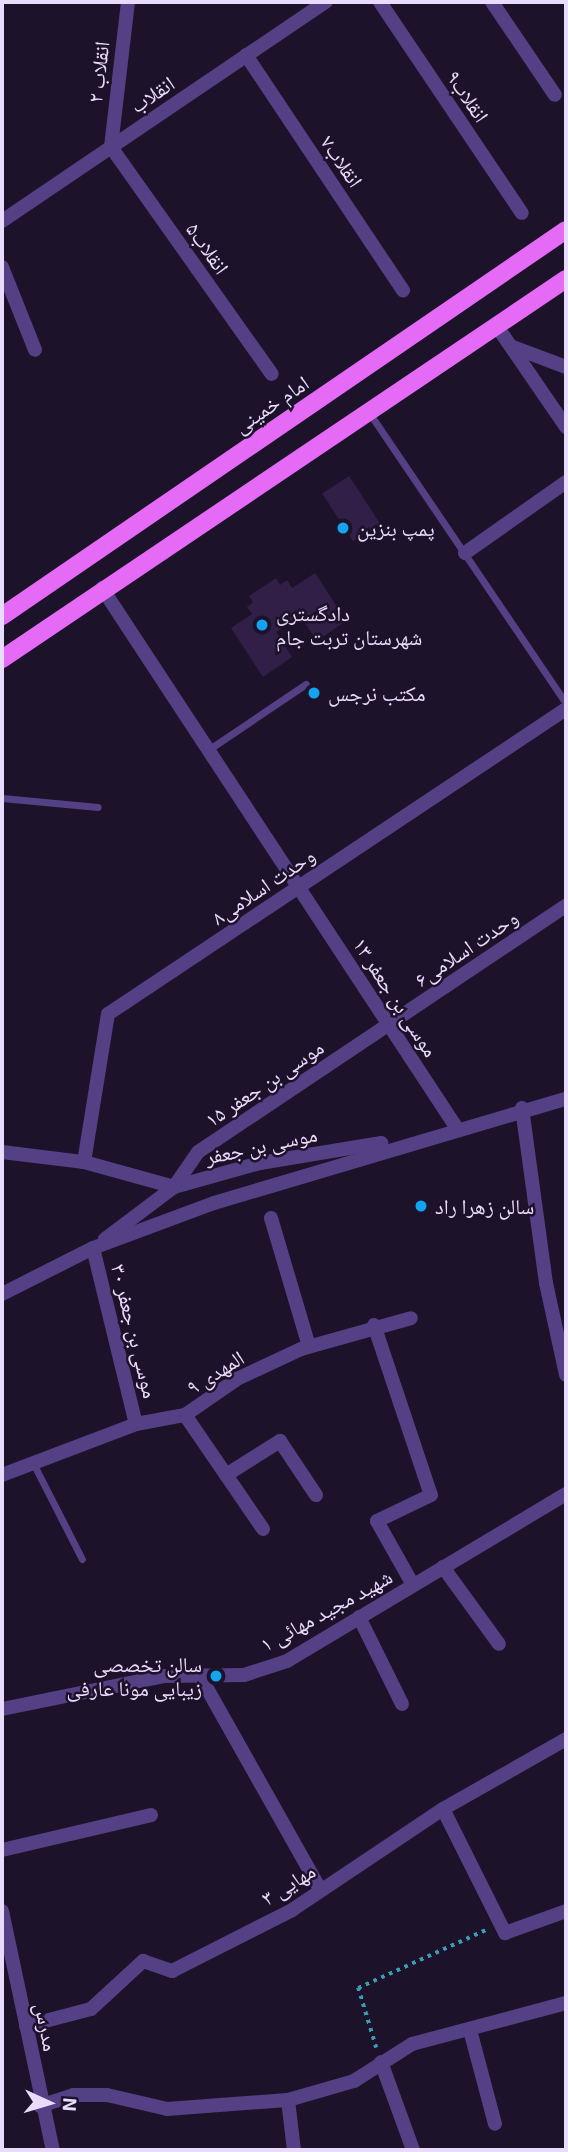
<!DOCTYPE html>
<meta charset="utf-8">
<style>
body{margin:0}
#map{position:relative;width:568px;height:2152px;overflow:hidden;background:#1c1229;font-family:"Exo 2","Noto Naskh Arabic",sans-serif}
div>[style]{position:absolute}
[style*='--x']{left:calc(var(--x)*1px);top:calc(var(--y)*1px);width:calc(var(--w)*1px);rotate:calc(var(--a)*1deg)}
.building>*{inset:0;background:#321f48;transform-origin:0 0}
.path>*{height:3.5px;margin-top:-1.75px;transform-origin:0;background:repeating-linear-gradient(90deg,#389db4 0 3.5px,transparent 0 8.5px)}
.service>*{height:7px;margin:-3.5px;padding:0 3.5px;transform-origin:3.5px;border-radius:3.5px;background:#544084}
.minor>*{height:14px;margin:-7px;padding:0 7px;transform-origin:7px;border-radius:7px;background:#544084}
.tertiary>*{height:14px;margin:-7px;padding:0 7px;transform-origin:7px;border-radius:7px;background:#544084}
.primary>*{height:18px;margin:-9px;padding:0 9px;transform-origin:9px;border-radius:9px;background:#e56af6}
.dots>*{width:19px;height:19px;translate:-50% -50%;box-sizing:border-box;border:4px solid #1c1229;border-radius:50%}
span{translate:-50% -50%;white-space:nowrap;text-align:center;line-height:1.15;-webkit-text-stroke:5px #1c1229;paint-order:stroke}
.street-label{font-size:21px;color:#e8dcfd}
.poi-label{font-size:21px;color:#e8dcfd}
.left{translate:0 -50%;text-align:left}
.right{translate:-100% -50%;text-align:right}
.frame{position:absolute;inset:0;border:4px solid #e8dcfd;pointer-events:none}
.north{position:absolute;left:14px;top:2068px;width:70px;height:70px;-webkit-text-stroke:5px #1c1229;paint-order:stroke;rotate:94deg;font-size:19px;font-weight:700;line-height:28px;text-align:center;color:#e8dcfd}
.north::after{content:'';display:block;margin:auto;width:24px;height:32px;background:#e8dcfd;clip-path:polygon(50% 0,100% 100%,50% 72%,0 100%)}
</style>
<div id="map">
<div class="building">
<div style="left:349px;top:476px;width:57px;height:32px;rotate:57deg"></div>
<div style="clip-path:polygon(315px 573px,346px 621px,317px 641px,300px 616px,276px 632px,292px 657px,263px 677px,231px 628px,252px 614px,247px 607px,253px 602px,249px 596px,276px 578px,280px 585px,287px 580px,292px 588px)"></div>
</div>
<div class="path">
<div style="--x:376;--y:2048;--w:63;--a:-106.7"></div>
<div style="--x:358;--y:1988;--w:143;--a:-24.4"></div>
</div>
<div class="service">
<div style="--x:368;--y:411;--w:353;--a:55.9"></div>
<div style="--x:208;--y:750;--w:118;--a:-34"></div>
<div style="--x:2;--y:798;--w:96;--a:5.4"></div>
<div style="--x:32;--y:1461;--w:110;--a:63"></div>
</div>
<div class="minor">
<div style="--x:128;--y:2;--w:146;--a:96.7"></div>
<div style="--x:111;--y:147;--w:278;--a:54.7"></div>
<div style="--x:380;--y:2;--w:254;--a:56.1"></div>
<div style="--x:492;--y:2;--w:112;--a:55.9"></div>
<div style="--x:246;--y:55;--w:283;--a:56.3"></div>
<div style="--x:2;--y:221;--w:391;--a:-34.1"></div>
<div style="--x:2;--y:267;--w:89;--a:68.3"></div>
<div style="--x:496;--y:325;--w:124;--a:55.5"></div>
<div style="--x:513;--y:347;--w:57;--a:20.7"></div>
<div style="--x:465;--y:553;--w:123;--a:-35.1"></div>
<div style="--x:102;--y:588;--w:648;--a:56.7"></div>
<div style="--x:2;--y:1152;--w:83;--a:7"></div>
<div style="--x:84;--y:1162;--w:93;--a:15.5"></div>
<div style="--x:174;--y:1187;--w:42;--a:-55.6"></div>
<div style="--x:198;--y:1152;--w:443;--a:-33.8"></div>
<div style="--x:84;--y:1162;--w:150;--a:-80.8"></div>
<div style="--x:108;--y:1014;--w:550;--a:-33.66"></div>
<div style="--x:271;--y:1218;--w:134;--a:73.5"></div>
<div style="--x:93;--y:1248;--w:181;--a:76.3"></div>
<div style="--x:374;--y:1325;--w:179;--a:71.5"></div>
<div style="--x:431;--y:1495;--w:60;--a:154.3"></div>
<div style="--x:377;--y:1521;--w:73;--a:60.6"></div>
<div style="--x:185;--y:1415;--w:138;--a:55.6"></div>
<div style="--x:2;--y:1475;--w:143;--a:-20.8"></div>
<div style="--x:136;--y:1424;--w:50;--a:-10.4"></div>
<div style="--x:185;--y:1415;--w:63;--a:-34.7"></div>
<div style="--x:237;--y:1379;--w:71;--a:-25.1"></div>
<div style="--x:301;--y:1349;--w:114;--a:-15.7"></div>
<div style="--x:226;--y:1475;--w:64;--a:-32.2"></div>
<div style="--x:280;--y:1441;--w:65;--a:56.3"></div>
<div style="--x:443;--y:1567;--w:95;--a:54"></div>
<div style="--x:359;--y:1617;--w:97;--a:63.7"></div>
<div style="--x:200;--y:1676;--w:244;--a:60.6"></div>
<div style="--x:2;--y:1709;--w:165;--a:-11.5"></div>
<div style="--x:164;--y:1676;--w:80;--a:-0.7"></div>
<div style="--x:244;--y:1675;--w:45;--a:-18"></div>
<div style="--x:287;--y:1661;--w:325;--a:-30.9"></div>
<div style="--x:443;--y:1809;--w:139;--a:63.4"></div>
<div style="--x:505;--y:1933;--w:65;--a:-19.8"></div>
<div style="--x:2;--y:1850;--w:153;--a:-13.2"></div>
<div style="--x:26;--y:2026;--w:67;--a:-14.7"></div>
<div style="--x:91;--y:2009;--w:71;--a:-42.7"></div>
<div style="--x:143;--y:1961;--w:31;--a:19"></div>
<div style="--x:172;--y:1971;--w:135;--a:-26.9"></div>
<div style="--x:292;--y:1910;--w:182;--a:-33.8"></div>
<div style="--x:443;--y:1809;--w:142;--a:-29.6"></div>
<div style="--x:470;--y:2030;--w:97;--a:75.1"></div>
<div style="--x:381;--y:2062;--w:94;--a:70"></div>
<div style="--x:288;--y:2100;--w:50;--a:83.2"></div>
<div style="--x:40;--y:2106;--w:35;--a:-18"></div>
<div style="--x:73;--y:2095;--w:34;--a:0"></div>
<div style="--x:107;--y:2095;--w:62;--a:13.1"></div>
<div style="--x:167;--y:2109;--w:121;--a:-4.3"></div>
<div style="--x:288;--y:2100;--w:69;--a:-16.1"></div>
<div style="--x:354;--y:2081;--w:69;--a:-32.5"></div>
<div style="--x:412;--y:2044;--w:159;--a:-14.9"></div>
</div>
<div class="tertiary">
<div style="--x:522;--y:1108;--w:177;--a:82.2"></div>
<div style="--x:546;--y:1283;--w:94;--a:77.7"></div>
<div style="--x:105;--y:1239;--w:86;--a:-37"></div>
<div style="--x:174;--y:1187;--w:89;--a:-15.6"></div>
<div style="--x:260;--y:1163;--w:123;--a:-9.4"></div>
<div style="--x:2;--y:1294;--w:102;--a:-26.8"></div>
<div style="--x:93;--y:1248;--w:129;--a:-20.4"></div>
<div style="--x:214;--y:1203;--w:367;--a:-16.5"></div>
<div style="--x:2;--y:1911;--w:244;--a:78"></div>
</div>
<div class="primary">
<div style="--x:2;--y:616;--w:683;--a:-34.39"></div>
<div style="--x:2;--y:659;--w:680;--a:-33.97"></div>
</div>
<div class="dots">
<div style="left:343px;top:528px;background:#14a3f1"></div>
<div style="left:262px;top:625px;background:#14a3f1"></div>
<div style="left:314px;top:693px;background:#14a3f1"></div>
<div style="left:421px;top:1206px;background:#14a3f1"></div>
<div style="left:216px;top:1676px;background:#14a3f1"></div>
</div>
<div class="street-label">
<span style="left:98px;top:72px;rotate:-83deg">انقلاب ۲</span>
<span style="left:152px;top:94px;rotate:-34deg">انقلاب</span>
<span style="left:468px;top:96px;rotate:56deg">انقلاب۹</span>
<span style="left:342px;top:161px;rotate:56deg">انقلاب۷</span>
<span style="left:208px;top:248px;rotate:55deg">انقلاب۵</span>
<span style="left:271px;top:404px;rotate:-34deg">امام خمینی</span>
<span style="left:263px;top:886px;rotate:-34deg">وحدت اسلامی۸</span>
<span style="left:466px;top:948px;rotate:-34deg">وحدت اسلامی۶</span>
<span style="left:396px;top:997px;rotate:57deg">موسی بن جعفر ۱۳</span>
<span style="left:264px;top:1083px;rotate:-34deg">موسی بن جعفر ۱۵</span>
<span style="left:261px;top:1145px;rotate:-12deg">موسی بن جعفر</span>
<span style="left:135px;top:1331px;rotate:76deg">موسی بن جعفر ۳۰</span>
<span style="left:215px;top:1372px;rotate:-32deg">المهدی ۹</span>
<span style="left:326px;top:1610px;rotate:-29deg">شهید مجید مهائی ۱</span>
<span style="left:288px;top:1884px;rotate:-32deg">مهایی ۳</span>
<span style="left:47px;top:2027px;rotate:79deg">مدرس</span>
</div>
<div class="poi-label">
<span class="left" style="left:357px;top:528px">پمپ بنزین</span>
<span class="left" style="left:276px;top:625px">دادگستری<br>شهرستان تربت جام</span>
<span class="left" style="left:328px;top:693px">مكتب نرجس</span>
<span class="left" style="left:435px;top:1206px">سالن زهرا راد</span>
<span class="right" style="left:202px;top:1676px">سالن تخصصی<br>زیبایی مونا عارفی</span>
</div>
<div class="frame"></div>
<div class="north">N</div>
</div>
